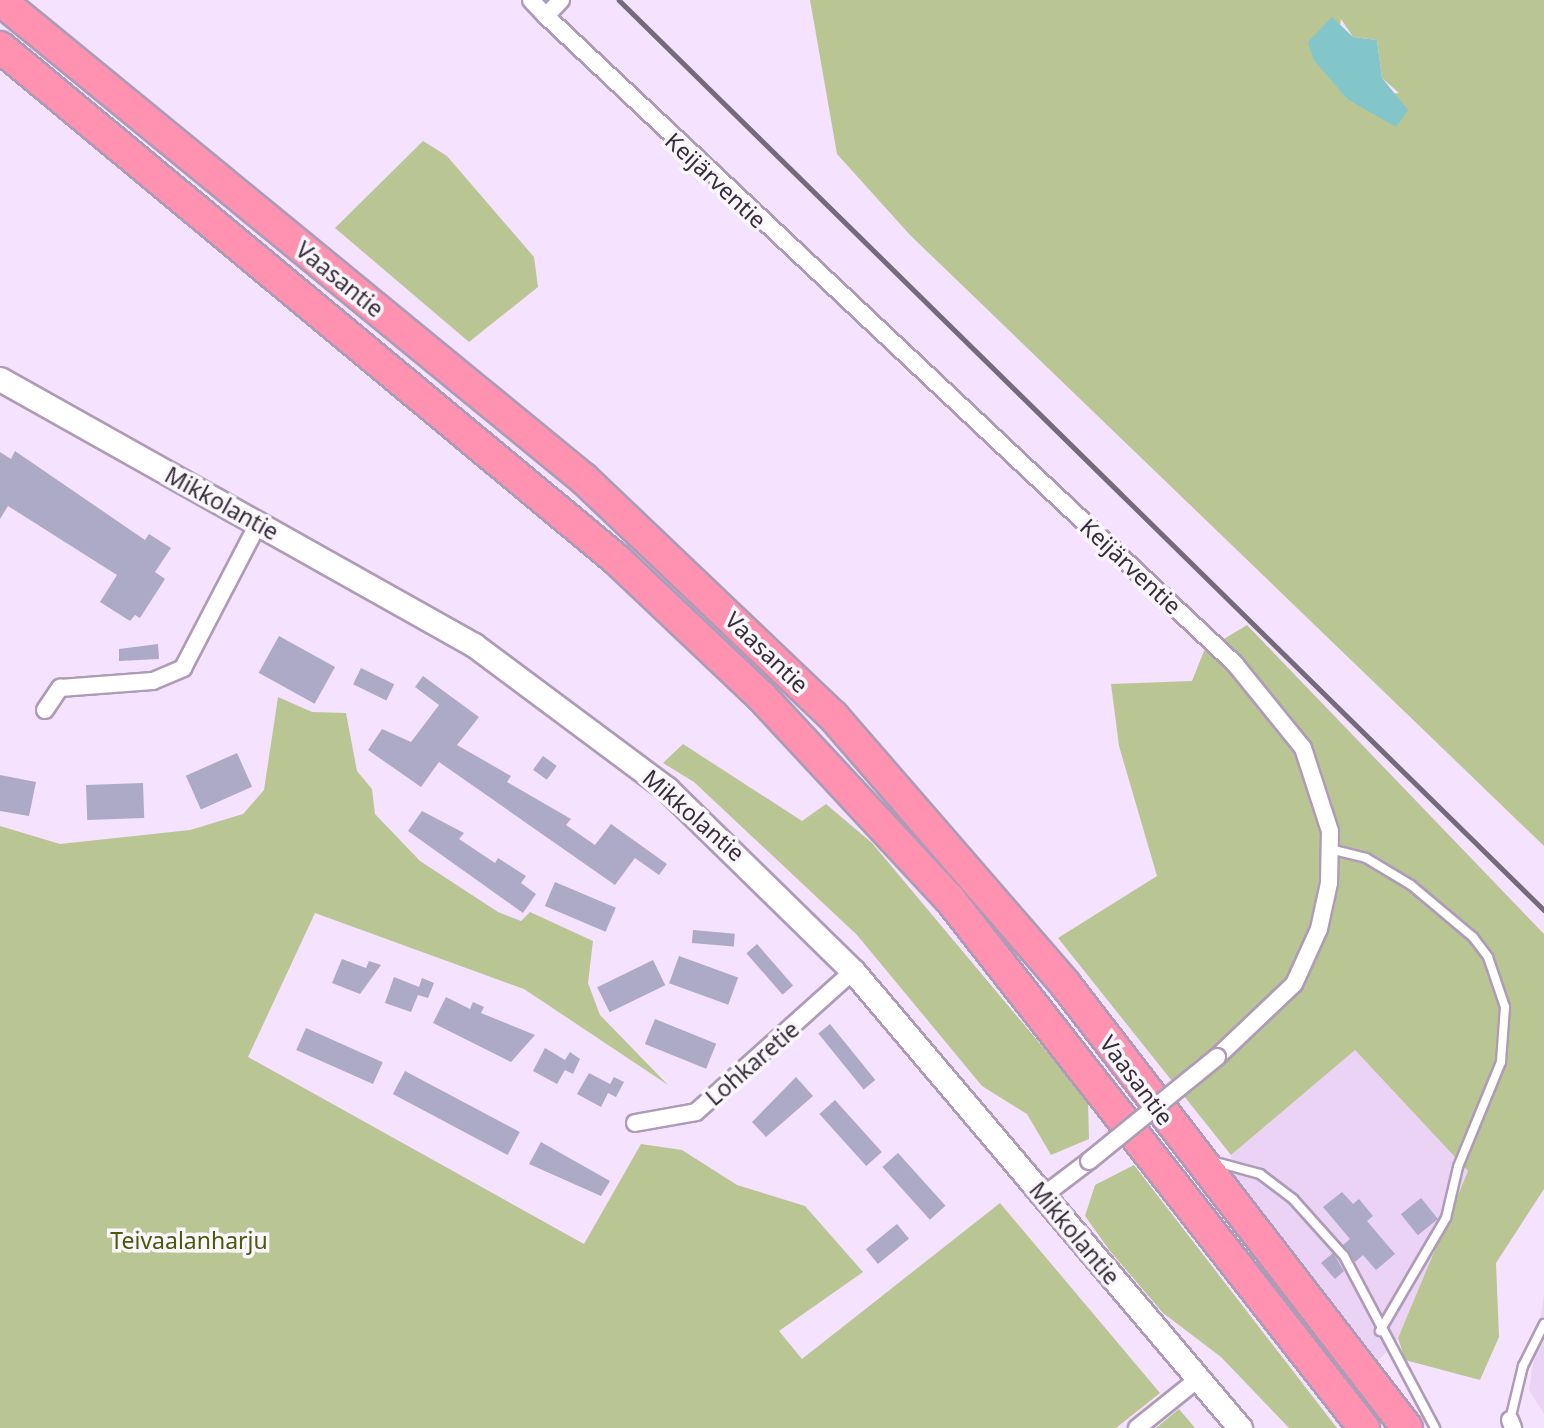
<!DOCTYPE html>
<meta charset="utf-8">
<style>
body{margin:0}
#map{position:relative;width:1544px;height:1428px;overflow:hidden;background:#f5e2fe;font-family:"Noto Sans",sans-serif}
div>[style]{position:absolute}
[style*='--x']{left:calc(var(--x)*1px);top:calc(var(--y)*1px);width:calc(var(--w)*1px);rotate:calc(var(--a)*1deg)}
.built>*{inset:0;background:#ebd3f5}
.green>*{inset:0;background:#b9c694}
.water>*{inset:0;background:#82c6ca}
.building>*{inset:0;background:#acaac7;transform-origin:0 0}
.roads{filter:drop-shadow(2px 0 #ae9cb6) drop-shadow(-2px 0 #ae9cb6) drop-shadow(0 2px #ae9cb6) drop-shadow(0 -2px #ae9cb6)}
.lane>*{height:8px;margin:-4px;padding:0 4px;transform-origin:4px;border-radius:4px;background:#fff}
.street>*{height:16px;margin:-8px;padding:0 8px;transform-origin:8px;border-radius:8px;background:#fff}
.secondary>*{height:23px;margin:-11.5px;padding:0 11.5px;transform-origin:11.5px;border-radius:11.5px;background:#fff}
.highway>*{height:30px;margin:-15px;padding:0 15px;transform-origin:15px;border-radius:15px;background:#ff92b0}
.rail>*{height:4.5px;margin:-2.25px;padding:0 2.25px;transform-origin:2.25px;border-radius:2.25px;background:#756a7a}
.bridges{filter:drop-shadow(2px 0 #ae9cb6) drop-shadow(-2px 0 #ae9cb6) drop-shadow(0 2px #ae9cb6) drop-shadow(0 -2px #ae9cb6)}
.street-bridge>*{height:16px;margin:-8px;padding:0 8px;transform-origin:8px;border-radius:8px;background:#fff}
span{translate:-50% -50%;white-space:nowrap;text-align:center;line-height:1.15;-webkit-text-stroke:7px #faf6fb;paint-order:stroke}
.street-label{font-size:23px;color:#352e38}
.park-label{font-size:23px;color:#4c5a0c}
</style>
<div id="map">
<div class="built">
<div style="clip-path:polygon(1354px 1049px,1468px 1171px,1398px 1338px,1373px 1367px,1232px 1188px,1231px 1155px)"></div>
<div style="clip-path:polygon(1544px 1295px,1544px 1414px,1529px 1390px)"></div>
</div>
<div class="green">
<div style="clip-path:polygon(evenodd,810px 0,1544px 0,1544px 846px,910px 235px,837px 154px,810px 0,1341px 19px,1353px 37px,1377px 40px,1382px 78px,1399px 93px,1347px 99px,1332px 79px,1341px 19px)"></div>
<div style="clip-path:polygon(423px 141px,447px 156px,534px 257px,538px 287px,469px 342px,335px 228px)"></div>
<div style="clip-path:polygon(1247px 625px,1544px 934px,1544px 1189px,1496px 1263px,1499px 1337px,1480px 1380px,1405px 1360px,1398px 1338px,1468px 1171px,1355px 1050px,1231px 1155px,1058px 938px,1157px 876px,1119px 746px,1111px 684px,1192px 681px,1204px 651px)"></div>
<div style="clip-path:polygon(278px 697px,312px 712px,346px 713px,357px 771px,372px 789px,375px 814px,420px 861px,498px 912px,521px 921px,530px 912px,593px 941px,588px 983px,600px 1015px,668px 1085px,524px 989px,315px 913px,248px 1057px,584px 1244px,641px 1144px,682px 1150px,737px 1185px,805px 1206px,863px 1272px,779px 1331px,802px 1359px,1000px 1203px,1160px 1393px,1116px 1428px,0 1428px,0 826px,60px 844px,190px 830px,243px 814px,264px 790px)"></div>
<div style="clip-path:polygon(683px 744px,802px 821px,826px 804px,872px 843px,1088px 1101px,1089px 1139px,1051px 1155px,1027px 1114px,982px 1086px,857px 935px,694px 782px,663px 763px)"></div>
<div style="clip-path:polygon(1134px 1165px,1333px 1423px,1337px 1428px,1289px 1428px,1221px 1357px,1163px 1313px,1110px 1251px,1085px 1216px,1095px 1185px)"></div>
<div style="clip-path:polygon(1179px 1409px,1195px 1428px,1156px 1428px)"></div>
</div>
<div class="water">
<div style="clip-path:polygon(1332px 17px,1353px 37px,1377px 40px,1382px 78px,1408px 110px,1396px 127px,1347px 99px,1313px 59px,1308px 42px)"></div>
</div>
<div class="building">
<div style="clip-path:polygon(15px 451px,145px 540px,149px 534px,171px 548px,155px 572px,165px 579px,140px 618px,135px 615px,130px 621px,100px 602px,117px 575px,8px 506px,0 519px,0 452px,11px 459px)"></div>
<div style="left:279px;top:636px;width:64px;height:42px;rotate:29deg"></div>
<div style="clip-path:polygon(158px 644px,159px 659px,119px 661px,119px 649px)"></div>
<div style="left:361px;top:668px;width:37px;height:18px;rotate:26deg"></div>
<div style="clip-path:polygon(423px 676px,479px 717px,457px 745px,511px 776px,507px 782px,571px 819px,566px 825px,595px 845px,611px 824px,667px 864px,659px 875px,635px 858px,615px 885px,439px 762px,421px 787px,368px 750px,382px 729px,411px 742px,439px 705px,415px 687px)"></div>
<div style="left:237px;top:753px;width:37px;height:56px;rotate:66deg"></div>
<div style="left:543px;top:756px;width:17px;height:17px;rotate:36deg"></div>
<div style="clip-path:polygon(0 775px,36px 782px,29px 816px,0 811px)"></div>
<div style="left:143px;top:783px;width:35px;height:57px;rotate:88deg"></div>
<div style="clip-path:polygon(422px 811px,464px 833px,459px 839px,495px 863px,498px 858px,526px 876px,521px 883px,536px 894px,523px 913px,408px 831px)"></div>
<div style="left:555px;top:882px;width:66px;height:26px;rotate:23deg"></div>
<div style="left:693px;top:930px;width:42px;height:13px;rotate:5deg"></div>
<div style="left:757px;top:944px;width:55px;height:14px;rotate:49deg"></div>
<div style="left:679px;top:956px;width:63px;height:29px;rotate:20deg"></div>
<div style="clip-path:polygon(342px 959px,366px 968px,369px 961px,381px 965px,360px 994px,332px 983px)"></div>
<div style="left:653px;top:960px;width:28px;height:62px;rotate:64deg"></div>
<div style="clip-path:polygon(394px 977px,419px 987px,422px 978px,434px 983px,428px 998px,418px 995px,411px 1012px,385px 1003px)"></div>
<div style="clip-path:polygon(446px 997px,470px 1009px,473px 1002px,484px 1007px,481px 1013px,535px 1035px,511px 1062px,433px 1023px)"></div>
<div style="left:655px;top:1019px;width:66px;height:27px;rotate:22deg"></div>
<div style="left:830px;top:1024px;width:72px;height:15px;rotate:51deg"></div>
<div style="left:306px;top:1028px;width:84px;height:24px;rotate:24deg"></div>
<div style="clip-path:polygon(545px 1048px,565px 1060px,570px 1052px,580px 1059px,573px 1074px,565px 1070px,557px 1084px,533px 1071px)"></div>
<div style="left:405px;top:1071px;width:130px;height:26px;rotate:28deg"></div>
<div style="clip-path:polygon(589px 1073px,610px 1084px,614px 1077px,624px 1082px,616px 1097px,608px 1093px,601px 1107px,577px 1094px)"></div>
<div style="clip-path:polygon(796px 1077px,813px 1096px,766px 1137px,752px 1122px)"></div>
<div style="left:835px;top:1100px;width:70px;height:21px;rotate:48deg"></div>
<div style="clip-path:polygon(541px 1142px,610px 1181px,601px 1196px,529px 1164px)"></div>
<div style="left:898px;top:1153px;width:71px;height:21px;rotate:48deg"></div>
<div style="clip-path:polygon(1342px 1192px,1353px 1204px,1359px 1199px,1373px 1216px,1367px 1221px,1395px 1254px,1376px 1270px,1363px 1255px,1355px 1262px,1343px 1245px,1350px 1239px,1323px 1207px)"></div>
<div style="left:1421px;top:1198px;width:27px;height:26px;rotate:51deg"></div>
<div style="left:897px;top:1224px;width:19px;height:40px;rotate:51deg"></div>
<div style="clip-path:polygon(1333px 1253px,1344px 1271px,1335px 1279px,1321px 1263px)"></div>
</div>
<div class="roads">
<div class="lane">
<div style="--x:1330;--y:849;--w:37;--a:14"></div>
<div style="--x:1366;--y:858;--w:52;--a:31"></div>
<div style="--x:1411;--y:885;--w:81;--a:40"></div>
<div style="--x:1473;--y:937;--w:25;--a:53"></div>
<div style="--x:1488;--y:957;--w:53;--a:71.2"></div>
<div style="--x:1505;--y:1007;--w:55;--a:94.2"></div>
<div style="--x:1501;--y:1062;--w:113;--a:112.3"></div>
<div style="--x:1458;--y:1167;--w:52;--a:103.2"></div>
<div style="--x:1446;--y:1218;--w:131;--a:120.3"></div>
<div style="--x:1216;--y:1162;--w:46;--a:15.3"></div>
<div style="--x:1260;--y:1174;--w:41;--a:37.1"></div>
<div style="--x:1293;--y:1199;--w:76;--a:48.2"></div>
<div style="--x:1344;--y:1256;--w:195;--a:62.1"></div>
<div style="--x:1510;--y:1420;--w:56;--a:-76.5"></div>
<div style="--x:1523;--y:1366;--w:47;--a:-63.4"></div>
</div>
<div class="street">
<div style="--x:531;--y:0;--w:22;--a:47"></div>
<div style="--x:561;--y:0;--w:22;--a:133"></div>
<div style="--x:546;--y:16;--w:946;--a:43.24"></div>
<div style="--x:1235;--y:664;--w:108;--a:51"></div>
<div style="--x:1303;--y:748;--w:87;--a:72"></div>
<div style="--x:1330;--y:831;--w:52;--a:91.1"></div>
<div style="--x:1329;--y:883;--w:47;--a:102.3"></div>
<div style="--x:1319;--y:929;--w:60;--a:114.4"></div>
<div style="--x:1294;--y:984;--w:106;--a:136.5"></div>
<div style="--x:45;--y:710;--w:27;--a:-56"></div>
<div style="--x:60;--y:688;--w:93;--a:-4.3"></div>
<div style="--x:153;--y:681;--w:33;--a:-23"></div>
<div style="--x:183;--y:668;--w:162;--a:-62.5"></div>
<div style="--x:635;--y:1123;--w:62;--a:-10.2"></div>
<div style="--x:696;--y:1112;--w:211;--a:-41.9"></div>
<div style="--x:1044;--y:1195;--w:56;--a:-37.1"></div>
<div style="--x:1510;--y:1420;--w:9;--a:69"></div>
<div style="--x:1137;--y:1428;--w:78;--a:-38.8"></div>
</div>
<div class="secondary">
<div style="--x:0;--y:379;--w:544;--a:29.3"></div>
<div style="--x:474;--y:645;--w:241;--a:36.7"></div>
<div style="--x:667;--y:789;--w:260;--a:44.4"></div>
<div style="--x:853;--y:971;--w:599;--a:49.74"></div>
</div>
<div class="highway">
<div style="--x:0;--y:0;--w:755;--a:39.36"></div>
<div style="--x:584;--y:479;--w:344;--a:43.6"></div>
<div style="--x:833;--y:716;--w:354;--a:49.1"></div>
<div style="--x:1065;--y:984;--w:560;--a:52.39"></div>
<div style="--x:0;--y:47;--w:801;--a:39.73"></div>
<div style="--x:616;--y:559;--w:201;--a:43.4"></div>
<div style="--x:762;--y:697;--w:275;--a:47.1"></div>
<div style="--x:949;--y:898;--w:673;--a:51.94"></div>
</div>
</div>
<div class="rail">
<div style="--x:619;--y:0;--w:1298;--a:44.53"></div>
</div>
<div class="bridges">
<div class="street-bridge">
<div style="--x:1089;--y:1161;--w:165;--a:-39.1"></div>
</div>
</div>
<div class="street-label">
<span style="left:716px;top:180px;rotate:43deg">Keijärventie</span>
<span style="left:340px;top:279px;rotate:39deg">Vaasantie</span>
<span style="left:222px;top:503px;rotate:29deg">Mikkolantie</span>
<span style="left:1131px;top:566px;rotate:43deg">Keijärventie</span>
<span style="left:767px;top:652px;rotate:44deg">Vaasantie</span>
<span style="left:694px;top:815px;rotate:41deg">Mikkolantie</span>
<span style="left:752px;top:1063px;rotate:-41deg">Lohkaretie</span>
<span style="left:1137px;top:1080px;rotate:53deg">Vaasantie</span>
<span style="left:1075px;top:1233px;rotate:50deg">Mikkolantie</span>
</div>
<div class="park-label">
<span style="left:189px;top:1240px">Teivaalanharju</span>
</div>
</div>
